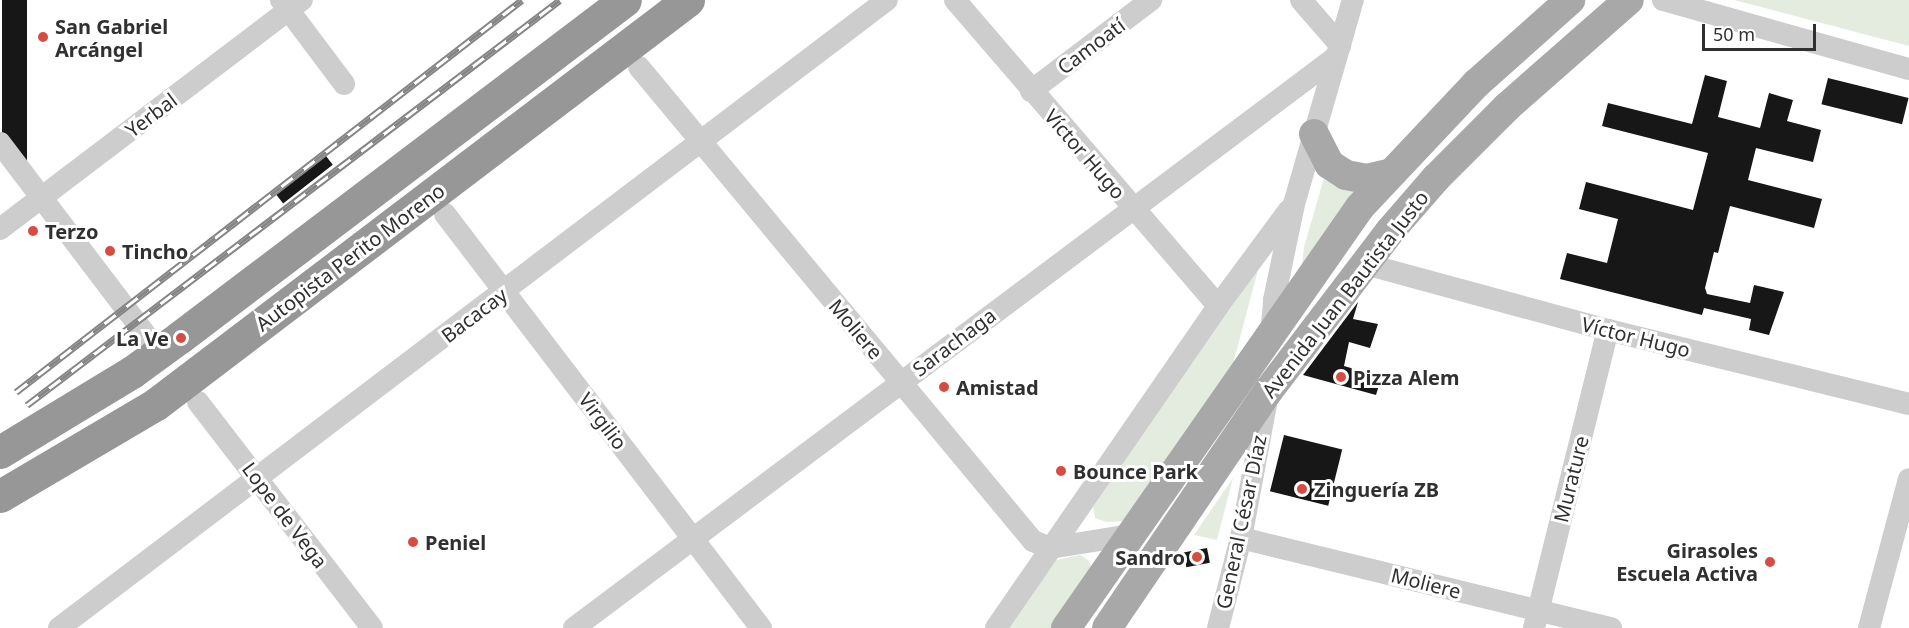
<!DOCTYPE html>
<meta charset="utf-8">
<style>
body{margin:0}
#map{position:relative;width:1909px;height:628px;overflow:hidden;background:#fff;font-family:"Noto Sans",sans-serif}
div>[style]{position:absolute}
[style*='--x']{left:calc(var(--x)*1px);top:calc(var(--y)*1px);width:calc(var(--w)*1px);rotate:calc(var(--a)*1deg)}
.green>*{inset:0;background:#e4ece0}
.building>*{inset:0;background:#171717;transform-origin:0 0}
.minor>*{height:22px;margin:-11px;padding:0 11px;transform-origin:11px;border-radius:11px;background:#cdcdcd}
.major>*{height:30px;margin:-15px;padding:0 15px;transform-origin:15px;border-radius:15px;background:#a8a8a8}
.highway>*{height:33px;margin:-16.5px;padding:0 16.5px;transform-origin:16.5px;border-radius:16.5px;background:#979797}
.rail>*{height:7px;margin-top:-3.5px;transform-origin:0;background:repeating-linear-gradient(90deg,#fff 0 14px,#858585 0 28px);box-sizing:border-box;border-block:2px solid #858585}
.highway-bridge>*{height:33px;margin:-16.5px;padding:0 16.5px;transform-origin:16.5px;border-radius:16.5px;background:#979797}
.dots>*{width:16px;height:16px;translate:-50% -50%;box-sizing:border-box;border:3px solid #fff;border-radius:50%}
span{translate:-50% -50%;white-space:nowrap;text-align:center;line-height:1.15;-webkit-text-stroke:6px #fff;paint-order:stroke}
.poi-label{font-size:20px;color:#303030;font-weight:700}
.left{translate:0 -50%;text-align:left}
.right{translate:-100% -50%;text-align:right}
.street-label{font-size:20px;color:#303030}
.scale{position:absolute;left:1702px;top:24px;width:114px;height:27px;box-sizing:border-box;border:3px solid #303030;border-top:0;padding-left:8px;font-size:18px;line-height:21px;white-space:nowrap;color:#303030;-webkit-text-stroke:4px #fff;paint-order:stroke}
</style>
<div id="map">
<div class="green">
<div style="clip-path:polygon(1734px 0,1909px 0,1909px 46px)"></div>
<div style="clip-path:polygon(1324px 178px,1358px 190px,1302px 265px,1304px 247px)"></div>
<div style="clip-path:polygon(1258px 270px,1233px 364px,1123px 521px,1106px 522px,1095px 518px,1093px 507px,1235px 296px)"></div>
<div style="clip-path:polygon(1233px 478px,1217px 540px,1194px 535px)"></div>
<div style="clip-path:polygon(1080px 555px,1088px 560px,1092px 568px,1056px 628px,1008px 628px,1056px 560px)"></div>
</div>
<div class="building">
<div style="left:2px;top:0;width:25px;height:162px"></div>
<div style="clip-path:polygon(1705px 75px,1727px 81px,1718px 117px,1760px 128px,1769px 93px,1793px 100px,1787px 121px,1821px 130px,1813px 162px,1756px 148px,1748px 180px,1822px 199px,1814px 228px,1730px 206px,1718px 253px,1714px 252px,1705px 288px,1707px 294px,1750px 303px,1754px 285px,1784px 292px,1769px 335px,1749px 330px,1751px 319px,1704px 308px,1702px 315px,1560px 279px,1567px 253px,1607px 263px,1618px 219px,1579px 209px,1586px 182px,1693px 210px,1708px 153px,1602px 126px,1608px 103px,1692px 124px)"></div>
<div style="left:1828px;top:78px;width:83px;height:27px;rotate:14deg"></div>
<div style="left:326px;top:156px;width:11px;height:63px;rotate:52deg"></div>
<div style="clip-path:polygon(1358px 302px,1353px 319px,1378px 324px,1370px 348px,1349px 342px,1344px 366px,1372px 374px,1370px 380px,1380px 382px,1376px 395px,1303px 375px)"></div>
<div style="left:1284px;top:435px;width:60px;height:58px;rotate:14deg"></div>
<div style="left:1207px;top:548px;width:15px;height:24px;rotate:79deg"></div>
</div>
<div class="minor">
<div style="--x:281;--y:0;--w:105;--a:53.1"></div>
<div style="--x:955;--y:0;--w:403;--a:49.3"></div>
<div style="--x:1301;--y:0;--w:60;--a:49.1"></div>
<div style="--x:1663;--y:0;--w:255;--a:15.7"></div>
<div style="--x:639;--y:67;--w:616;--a:50.27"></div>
<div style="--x:1033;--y:541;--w:18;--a:22"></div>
<div style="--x:1050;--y:548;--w:81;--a:-9.2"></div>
<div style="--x:1031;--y:91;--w:151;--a:-37.2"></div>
<div style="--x:0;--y:143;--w:241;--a:52.8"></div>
<div style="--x:445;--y:214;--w:521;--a:52.65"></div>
<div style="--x:0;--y:229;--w:379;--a:-37.2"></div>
<div style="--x:1365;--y:264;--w:252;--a:15.2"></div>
<div style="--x:1608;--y:330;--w:310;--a:13.8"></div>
<div style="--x:1271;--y:336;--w:36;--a:-85"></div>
<div style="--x:1274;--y:300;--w:98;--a:-78.2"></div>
<div style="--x:1294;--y:204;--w:212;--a:-73.9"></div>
<div style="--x:198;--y:402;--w:285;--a:52.4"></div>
<div style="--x:1241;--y:538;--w:381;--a:13.7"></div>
<div style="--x:59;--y:628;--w:1039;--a:-37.18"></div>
<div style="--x:574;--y:628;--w:952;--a:-36.85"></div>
<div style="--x:996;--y:628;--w:391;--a:-55.4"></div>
<div style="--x:1218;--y:306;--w:119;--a:-53.5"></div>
<div style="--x:1218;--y:628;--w:93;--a:-75.7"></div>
<div style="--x:1241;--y:538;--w:141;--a:-79.4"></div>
<div style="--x:1534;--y:628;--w:307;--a:-76.1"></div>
<div style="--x:1869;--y:628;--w:154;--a:-75"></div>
</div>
<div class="major">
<div style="--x:1314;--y:134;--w:34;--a:63"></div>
<div style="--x:1329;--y:164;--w:20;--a:33"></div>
<div style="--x:1346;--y:175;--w:20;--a:11"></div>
<div style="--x:1366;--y:179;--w:22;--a:-13"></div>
<div style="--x:1066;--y:628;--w:513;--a:-55.07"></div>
<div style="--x:1360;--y:207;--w:170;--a:-46.7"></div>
<div style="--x:1477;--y:83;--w:125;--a:-41.7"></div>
<div style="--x:1107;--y:628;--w:288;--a:-55.8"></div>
<div style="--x:1269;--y:390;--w:200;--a:-52.7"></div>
<div style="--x:1390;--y:231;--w:70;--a:-49"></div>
<div style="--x:1436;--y:178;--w:100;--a:-45"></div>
<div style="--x:1507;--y:107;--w:162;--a:-41.3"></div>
</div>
<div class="highway">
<div style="--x:180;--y:337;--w:558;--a:-37.14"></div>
</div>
<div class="rail">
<div style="--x:16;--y:392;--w:640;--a:-37.77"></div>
<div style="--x:27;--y:405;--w:669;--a:-37.23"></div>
</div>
<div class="highway-bridge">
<div style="--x:0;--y:452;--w:154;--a:-31.2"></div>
<div style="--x:132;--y:372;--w:59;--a:-36.1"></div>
<div style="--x:0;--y:496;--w:181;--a:-30.5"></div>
<div style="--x:156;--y:404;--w:668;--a:-37.21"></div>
</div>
<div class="dots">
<div style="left:43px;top:37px;background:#d74c42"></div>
<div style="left:33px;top:231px;background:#d74c42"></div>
<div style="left:110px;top:251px;background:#d74c42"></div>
<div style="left:181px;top:338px;background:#d74c42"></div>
<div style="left:1341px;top:377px;background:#d74c42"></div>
<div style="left:944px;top:387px;background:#d74c42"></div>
<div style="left:1061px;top:471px;background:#d74c42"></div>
<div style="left:1302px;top:489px;background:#d74c42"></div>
<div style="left:413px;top:542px;background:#d74c42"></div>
<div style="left:1197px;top:557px;background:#d74c42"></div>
<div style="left:1770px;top:562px;background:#d74c42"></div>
</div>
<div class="poi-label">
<span class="left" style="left:55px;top:38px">San Gabriel<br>Arcángel</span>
<span class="left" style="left:45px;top:231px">Terzo</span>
<span class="left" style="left:122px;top:251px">Tincho</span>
<span class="right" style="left:169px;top:338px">La Ve</span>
<span class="left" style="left:1353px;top:377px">Pizza Alem</span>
<span class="left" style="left:956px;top:387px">Amistad</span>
<span class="left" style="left:1073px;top:471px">Bounce Park</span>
<span class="left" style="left:1314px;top:489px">Zinguería ZB</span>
<span class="left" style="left:425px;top:542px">Peniel</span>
<span class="right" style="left:1758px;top:562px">Girasoles<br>Escuela Activa</span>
<span class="right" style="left:1185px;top:557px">Sandro</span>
</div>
<div class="street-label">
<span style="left:1091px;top:46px;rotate:-37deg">Camoatí</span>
<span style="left:151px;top:115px;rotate:-37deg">Yerbal</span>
<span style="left:1085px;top:154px;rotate:49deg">Víctor Hugo</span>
<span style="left:350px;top:257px;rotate:-37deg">Autopista Perito Moreno</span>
<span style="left:1345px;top:294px;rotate:-52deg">Avenida Juan Bautista Justo</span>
<span style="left:474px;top:315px;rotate:-37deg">Bacacay</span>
<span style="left:856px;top:329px;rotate:50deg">Moliere</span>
<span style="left:1636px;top:337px;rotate:14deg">Víctor Hugo</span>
<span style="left:954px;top:342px;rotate:-37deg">Sarachaga</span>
<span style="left:603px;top:421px;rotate:53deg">Virgilio</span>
<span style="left:1571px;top:479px;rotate:-76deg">Murature</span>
<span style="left:285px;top:515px;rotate:53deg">Lope de Vega</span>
<span style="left:1241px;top:522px;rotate:-78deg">General César Díaz</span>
<span style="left:1426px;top:583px;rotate:14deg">Moliere</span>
</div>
<div class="scale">50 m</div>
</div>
